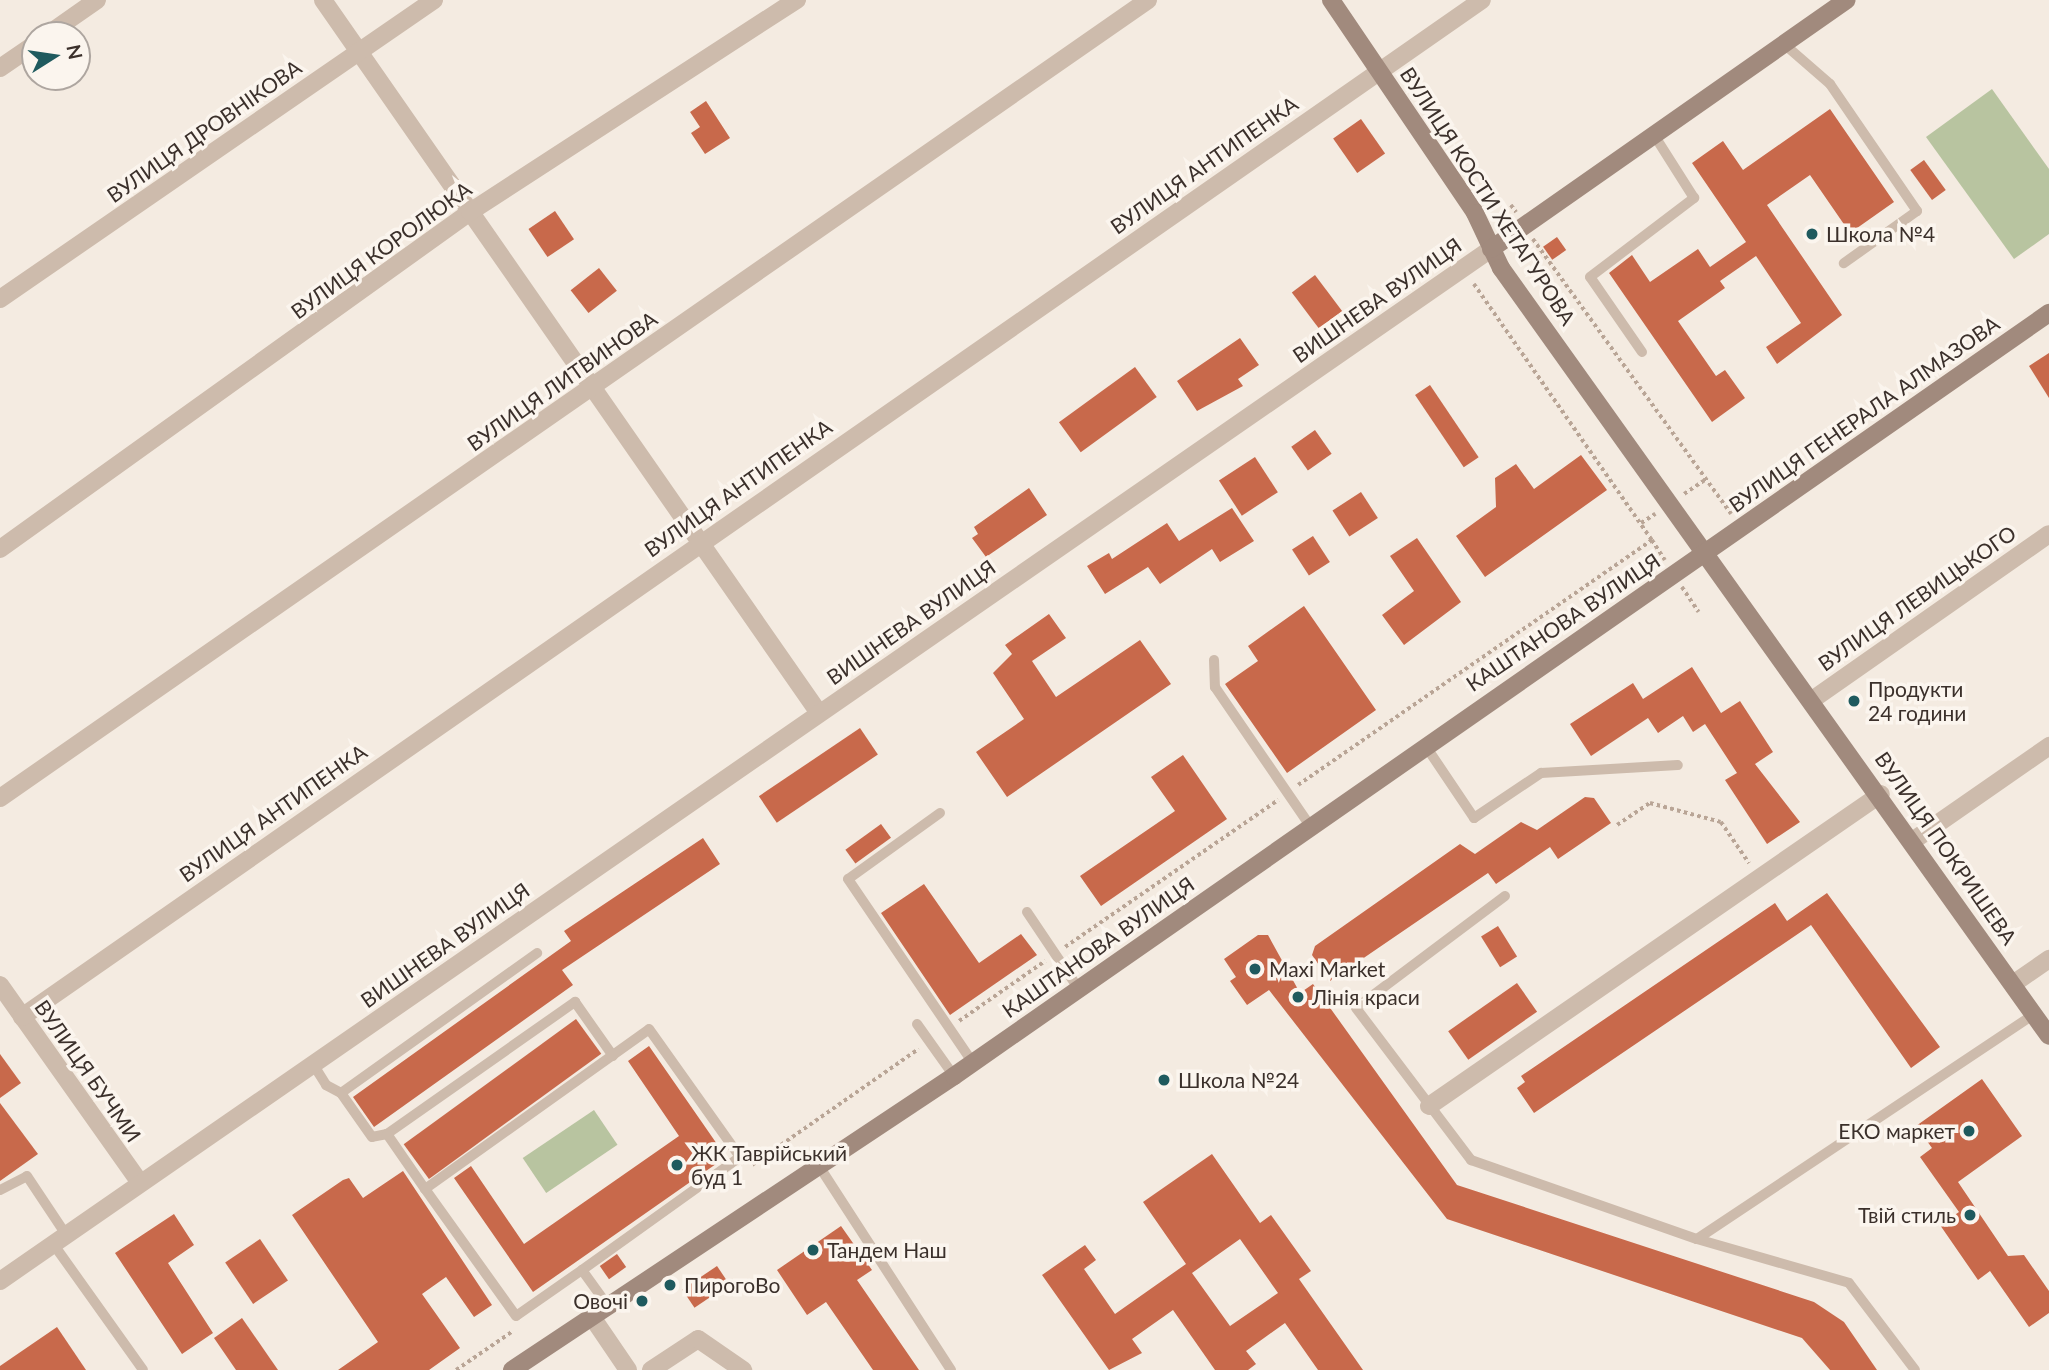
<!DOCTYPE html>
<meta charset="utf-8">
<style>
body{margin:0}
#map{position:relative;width:2049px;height:1370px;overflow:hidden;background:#f4ebe1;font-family:Lato,sans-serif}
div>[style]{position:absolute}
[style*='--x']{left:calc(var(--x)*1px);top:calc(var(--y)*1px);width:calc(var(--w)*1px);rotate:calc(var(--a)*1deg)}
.green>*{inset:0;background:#b8c4a0;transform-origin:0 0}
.building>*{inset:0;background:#c8694b;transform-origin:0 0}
.path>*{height:3.5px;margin-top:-1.75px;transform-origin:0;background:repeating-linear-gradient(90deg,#b9a596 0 3.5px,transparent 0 7px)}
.lane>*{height:10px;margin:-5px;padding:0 5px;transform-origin:5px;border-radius:5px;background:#cdbbac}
.street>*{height:18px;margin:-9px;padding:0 9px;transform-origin:9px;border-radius:9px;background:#cdbbac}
.secondary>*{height:18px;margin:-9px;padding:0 9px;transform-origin:9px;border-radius:9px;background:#a18a7d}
.dots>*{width:19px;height:19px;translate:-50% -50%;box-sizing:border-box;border:4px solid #fbf5ee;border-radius:50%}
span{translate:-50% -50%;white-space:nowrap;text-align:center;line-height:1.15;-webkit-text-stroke:7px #fbf5ee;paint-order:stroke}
.street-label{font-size:21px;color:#3b302b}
.poi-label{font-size:21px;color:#3b302b}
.left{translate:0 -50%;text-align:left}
.right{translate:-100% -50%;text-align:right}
.north{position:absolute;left:21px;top:21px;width:70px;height:70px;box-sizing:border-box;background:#fbf5ee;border:2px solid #aea6a0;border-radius:50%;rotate:78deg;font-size:19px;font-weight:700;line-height:28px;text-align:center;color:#3b302b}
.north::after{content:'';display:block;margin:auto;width:24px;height:32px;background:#1f5a5e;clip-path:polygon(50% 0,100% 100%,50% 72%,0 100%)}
</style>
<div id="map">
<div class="green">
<div style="clip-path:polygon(1992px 89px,2049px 169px,2049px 234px,2014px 259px,1926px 137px)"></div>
<div style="left:594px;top:1110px;width:42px;height:86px;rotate:56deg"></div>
</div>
<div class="building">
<div style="clip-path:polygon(706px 101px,730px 138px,705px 154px,691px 133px,700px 127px,690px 112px)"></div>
<div style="clip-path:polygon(1830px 109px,1894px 202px,1850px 233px,1810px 175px,1767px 205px,1842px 315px,1777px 364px,1766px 347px,1801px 323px,1756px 256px,1720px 281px,1725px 288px,1678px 321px,1716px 376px,1725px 370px,1745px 398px,1712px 422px,1609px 273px,1632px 255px,1650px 282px,1698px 249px,1710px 267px,1746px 242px,1692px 163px,1723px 141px,1743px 170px)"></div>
<div style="left:1361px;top:119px;width:42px;height:34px;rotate:55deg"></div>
<div style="left:1924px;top:160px;width:37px;height:17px;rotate:54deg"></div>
<div style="left:555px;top:211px;width:34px;height:32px;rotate:56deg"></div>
<div style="left:1557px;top:237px;width:16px;height:17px;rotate:55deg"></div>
<div style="left:599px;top:268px;width:29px;height:36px;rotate:52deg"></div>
<div style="left:1315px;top:275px;width:45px;height:29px;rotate:53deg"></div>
<div style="clip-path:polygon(1240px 338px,1259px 365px,1238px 379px,1243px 386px,1197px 411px,1177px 381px)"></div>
<div style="clip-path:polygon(2049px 353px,2049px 398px,2029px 366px)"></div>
<div style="left:1135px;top:367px;width:37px;height:94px;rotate:54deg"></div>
<div style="left:1430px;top:385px;width:87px;height:18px;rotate:56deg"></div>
<div style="left:1315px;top:430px;width:29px;height:29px;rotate:55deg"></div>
<div style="clip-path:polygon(1581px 455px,1607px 490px,1485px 577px,1456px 536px,1496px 507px,1495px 478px,1516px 464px,1534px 489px)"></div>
<div style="left:1255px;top:457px;width:42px;height:43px;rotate:57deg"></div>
<div style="clip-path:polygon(1029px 488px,1047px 515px,986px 557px,972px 538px,978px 534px,974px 527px)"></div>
<div style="left:1361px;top:492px;width:31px;height:34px;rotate:57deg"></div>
<div style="clip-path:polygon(1232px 508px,1254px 541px,1220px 562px,1212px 549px,1160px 584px,1148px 567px,1105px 594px,1087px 566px,1109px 553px,1112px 559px,1167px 523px,1179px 541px)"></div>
<div style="left:1313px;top:536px;width:31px;height:25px;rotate:57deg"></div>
<div style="clip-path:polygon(1417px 538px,1461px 602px,1404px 645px,1382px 615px,1414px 591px,1390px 556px)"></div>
<div style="clip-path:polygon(1304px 606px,1376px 710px,1287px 773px,1225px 684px,1258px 661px,1248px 646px)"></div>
<div style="clip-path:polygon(1049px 614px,1066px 638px,1032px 661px,1056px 697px,1140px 640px,1171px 684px,1007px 797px,976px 752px,1024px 719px,993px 673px,1012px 654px,1005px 645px)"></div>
<div style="clip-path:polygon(1692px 667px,1721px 713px,1740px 701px,1773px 752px,1755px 764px,1800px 822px,1767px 844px,1725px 780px,1737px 773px,1705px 724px,1693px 732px,1683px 716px,1658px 733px,1648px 718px,1591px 756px,1570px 724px,1633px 683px,1643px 699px)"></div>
<div style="left:860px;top:728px;width:32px;height:122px;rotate:56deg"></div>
<div style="clip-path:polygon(1183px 755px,1227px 819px,1101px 906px,1080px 876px,1175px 811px,1151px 777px)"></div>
<div style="clip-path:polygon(1585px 797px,1594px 798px,1611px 823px,1558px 859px,1550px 847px,1496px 884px,1488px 873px,1330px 981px,1312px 955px,1315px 946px,1460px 844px,1475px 854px,1521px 822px,1537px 830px)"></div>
<div style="left:881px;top:824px;width:17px;height:44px;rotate:54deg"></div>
<div style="clip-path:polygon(703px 838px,720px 864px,562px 970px,573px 985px,374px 1127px,353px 1097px,571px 941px,564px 931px)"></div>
<div style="clip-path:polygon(924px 884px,979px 963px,1021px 934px,1037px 955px,950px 1015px,881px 913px)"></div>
<div style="clip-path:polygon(1827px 893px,1940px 1047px,1911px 1068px,1811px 925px,1534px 1113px,1517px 1088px,1525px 1082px,1521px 1076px,1775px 903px,1787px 921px)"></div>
<div style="left:1498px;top:926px;width:36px;height:20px;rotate:58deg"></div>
<div style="clip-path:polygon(1258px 935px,1268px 935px,1300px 993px,1313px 984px,1457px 1185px,1814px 1302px,1844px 1322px,1877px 1370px,1830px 1370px,1802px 1338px,1447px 1219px,1269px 990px,1247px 1005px,1230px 981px,1236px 977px,1224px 959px)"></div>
<div style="left:1517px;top:983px;width:35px;height:84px;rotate:55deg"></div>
<div style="left:576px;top:1019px;width:43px;height:213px;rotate:54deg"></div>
<div style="clip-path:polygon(649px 1046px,726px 1157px,533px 1292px,454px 1178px,471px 1166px,524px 1244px,679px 1136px,628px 1061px)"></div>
<div style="clip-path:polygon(0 1054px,21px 1083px,0 1098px)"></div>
<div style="clip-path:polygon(1982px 1079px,2022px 1136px,1958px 1182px,2008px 1256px,2024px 1255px,2049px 1291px,2049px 1313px,2029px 1327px,1990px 1271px,1978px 1280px,1940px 1225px,1959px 1212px,1920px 1157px,1932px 1148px,1916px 1126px)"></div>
<div style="clip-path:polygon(0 1103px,38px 1154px,0 1181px)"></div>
<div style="clip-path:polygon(evenodd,1212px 1154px,1260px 1223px,1271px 1215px,1311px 1271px,1299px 1279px,1363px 1370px,1318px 1370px,1285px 1323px,1246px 1351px,1256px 1364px,1248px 1370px,1215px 1370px,1173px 1310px,1132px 1339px,1142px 1353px,1109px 1370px,1042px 1275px,1085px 1245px,1096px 1260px,1084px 1269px,1115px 1314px,1186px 1264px,1143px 1202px,1212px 1154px,1240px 1239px,1278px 1293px,1230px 1326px,1192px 1273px,1240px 1239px)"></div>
<div style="clip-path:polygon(403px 1171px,492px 1305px,474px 1317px,446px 1277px,422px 1294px,460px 1348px,429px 1370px,338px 1370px,378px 1342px,292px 1215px,343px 1180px,349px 1178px,363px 1198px)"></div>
<div style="clip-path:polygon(174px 1214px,194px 1245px,168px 1263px,213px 1333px,182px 1354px,115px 1253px)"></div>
<div style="clip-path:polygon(841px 1226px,872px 1270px,857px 1280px,919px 1370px,873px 1370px,826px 1302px,807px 1315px,777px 1270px)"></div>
<div style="left:260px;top:1239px;width:50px;height:42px;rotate:56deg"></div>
<div style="left:617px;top:1254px;width:16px;height:21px;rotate:55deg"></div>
<div style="left:717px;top:1266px;width:22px;height:42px;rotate:56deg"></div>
<div style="clip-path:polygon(242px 1318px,278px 1370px,236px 1370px,214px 1338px)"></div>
<div style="clip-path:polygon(57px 1327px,86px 1370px,0 1370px,0 1366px)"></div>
</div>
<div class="path">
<div style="--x:1511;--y:205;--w:9;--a:54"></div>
<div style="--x:1533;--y:239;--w:339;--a:54.2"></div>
<div style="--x:1474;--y:284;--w:312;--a:55.2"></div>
<div style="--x:1684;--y:494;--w:27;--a:-34"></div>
<div style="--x:1641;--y:523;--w:17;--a:-33"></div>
<div style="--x:1682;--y:587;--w:30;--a:56"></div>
<div style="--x:1298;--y:785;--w:431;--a:-34.7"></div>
<div style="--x:1652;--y:540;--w:24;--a:57"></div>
<div style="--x:1617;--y:825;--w:40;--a:-34"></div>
<div style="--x:1650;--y:803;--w:73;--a:15"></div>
<div style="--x:1721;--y:822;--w:50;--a:55.7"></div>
<div style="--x:1065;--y:947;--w:259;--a:-34.6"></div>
<div style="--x:959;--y:1021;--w:105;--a:-34.9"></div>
<div style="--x:752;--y:1165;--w:203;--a:-34.9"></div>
<div style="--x:456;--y:1370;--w:69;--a:-34.4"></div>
</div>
<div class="lane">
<div style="--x:1784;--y:44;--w:61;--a:41"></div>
<div style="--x:1830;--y:84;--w:154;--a:55.6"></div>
<div style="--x:1917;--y:211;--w:90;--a:144.5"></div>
<div style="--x:1642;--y:352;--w:91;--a:-124.7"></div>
<div style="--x:1590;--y:277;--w:131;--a:-37.2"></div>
<div style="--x:1694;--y:198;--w:75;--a:-122.4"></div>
<div style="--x:1214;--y:660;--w:27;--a:88"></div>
<div style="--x:1215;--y:687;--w:168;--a:55.6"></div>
<div style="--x:1425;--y:745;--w:88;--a:56.1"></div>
<div style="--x:1474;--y:818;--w:81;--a:-33.9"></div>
<div style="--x:1541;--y:773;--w:137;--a:-3.3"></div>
<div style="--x:940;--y:813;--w:113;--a:144.3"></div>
<div style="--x:848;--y:879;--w:222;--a:55.8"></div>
<div style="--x:1505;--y:896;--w:186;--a:143.1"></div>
<div style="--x:1356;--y:1008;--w:191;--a:52.9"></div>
<div style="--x:1471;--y:1160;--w:239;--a:19.3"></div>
<div style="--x:1697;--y:1239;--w:158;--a:16.1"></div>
<div style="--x:1849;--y:1283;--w:109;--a:52.8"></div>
<div style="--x:1027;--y:912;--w:92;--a:56.1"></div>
<div style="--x:917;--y:1024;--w:64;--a:54.6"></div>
<div style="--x:313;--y:1064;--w:25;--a:58"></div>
<div style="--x:326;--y:1085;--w:17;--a:28"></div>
<div style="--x:387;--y:1134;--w:15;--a:169"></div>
<div style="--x:372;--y:1137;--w:54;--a:-125.2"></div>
<div style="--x:341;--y:1093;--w:241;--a:-35.5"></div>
<div style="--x:819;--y:1166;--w:243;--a:57.1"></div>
<div style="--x:425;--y:1189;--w:67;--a:-124.6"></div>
<div style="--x:387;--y:1134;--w:230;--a:-35.1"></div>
<div style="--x:575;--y:1002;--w:66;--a:54.9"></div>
<div style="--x:0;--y:1190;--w:30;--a:-27"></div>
<div style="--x:27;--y:1176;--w:72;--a:56.3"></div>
<div style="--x:1697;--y:1239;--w:405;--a:-33.7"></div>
<div style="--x:54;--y:1245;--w:153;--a:54.5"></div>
<div style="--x:582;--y:1270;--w:80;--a:145.1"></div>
<div style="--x:516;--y:1316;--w:156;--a:-125.6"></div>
<div style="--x:425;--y:1189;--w:275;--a:-35.5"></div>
<div style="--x:649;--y:1029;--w:157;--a:54.6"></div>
<div style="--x:740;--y:1157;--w:194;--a:144.4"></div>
<div style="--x:582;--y:1270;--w:44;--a:54.2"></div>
</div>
<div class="street">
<div style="--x:323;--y:0;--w:869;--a:55.18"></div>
<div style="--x:47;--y:35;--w:61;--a:-35"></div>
<div style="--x:0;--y:68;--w:42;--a:-34.4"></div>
<div style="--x:0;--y:299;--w:527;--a:-34.56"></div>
<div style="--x:0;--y:549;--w:578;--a:-35.64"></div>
<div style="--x:470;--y:212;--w:390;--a:-33"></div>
<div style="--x:1812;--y:700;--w:289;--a:-35"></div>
<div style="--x:0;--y:798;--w:1398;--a:-34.8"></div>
<div style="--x:1914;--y:840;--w:165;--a:-34.8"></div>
<div style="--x:2013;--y:984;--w:44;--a:-34.8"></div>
<div style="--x:0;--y:985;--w:242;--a:54.7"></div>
<div style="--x:22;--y:1017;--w:1779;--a:-34.86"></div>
<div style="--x:1429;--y:1106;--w:549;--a:-34.62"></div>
<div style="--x:0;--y:1281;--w:1813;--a:-34.69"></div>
<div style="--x:592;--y:1317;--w:64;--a:55.8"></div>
<div style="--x:651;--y:1370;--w:56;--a:-33.4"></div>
<div style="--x:698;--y:1339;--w:55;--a:34.6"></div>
</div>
<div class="secondary">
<div style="--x:1331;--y:0;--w:257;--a:55.9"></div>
<div style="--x:1475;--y:213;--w:61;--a:64.7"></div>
<div style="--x:1501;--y:268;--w:943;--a:54.49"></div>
<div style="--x:1491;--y:249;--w:434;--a:-35"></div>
<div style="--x:512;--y:1370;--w:531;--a:-33.63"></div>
<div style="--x:954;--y:1076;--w:1335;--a:-34.87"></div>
</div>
<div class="dots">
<div style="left:1812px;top:234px;background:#1f5a5e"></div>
<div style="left:1854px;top:701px;background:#1f5a5e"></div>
<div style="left:1255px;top:969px;background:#1f5a5e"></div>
<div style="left:1298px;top:997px;background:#1f5a5e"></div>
<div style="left:1164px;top:1080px;background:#1f5a5e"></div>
<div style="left:1969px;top:1131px;background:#1f5a5e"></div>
<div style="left:677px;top:1165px;background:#1f5a5e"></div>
<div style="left:1970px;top:1215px;background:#1f5a5e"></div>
<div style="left:813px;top:1250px;background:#1f5a5e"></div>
<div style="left:670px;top:1285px;background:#1f5a5e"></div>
<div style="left:642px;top:1301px;background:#1f5a5e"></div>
</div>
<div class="street-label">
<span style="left:204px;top:131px;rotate:-35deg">ВУЛИЦЯ ДРОВНІКОВА</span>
<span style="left:1204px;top:165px;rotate:-35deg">ВУЛИЦЯ АНТИПЕНКА</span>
<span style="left:1488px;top:196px;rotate:57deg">ВУЛИЦЯ КОСТИ ХЕТАГУРОВА</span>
<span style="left:381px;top:250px;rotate:-36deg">ВУЛИЦЯ КОРОЛЮКА</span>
<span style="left:1377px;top:300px;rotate:-35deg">ВИШНЕВА ВУЛИЦЯ</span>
<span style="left:562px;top:381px;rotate:-35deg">ВУЛИЦЯ ЛИТВИНОВА</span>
<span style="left:1864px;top:414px;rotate:-35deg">ВУЛИЦЯ ГЕНЕРАЛА АЛМАЗОВА</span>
<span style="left:738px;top:488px;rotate:-35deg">ВУЛИЦЯ АНТИПЕНКА</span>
<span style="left:1917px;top:598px;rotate:-35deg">ВУЛИЦЯ ЛЕВИЦЬКОГО</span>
<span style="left:911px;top:622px;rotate:-35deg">ВИШНЕВА ВУЛИЦЯ</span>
<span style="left:1563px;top:622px;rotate:-34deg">КАШТАНОВА ВУЛИЦЯ</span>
<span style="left:273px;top:813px;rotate:-35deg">ВУЛИЦЯ АНТИПЕНКА</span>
<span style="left:1946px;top:848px;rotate:55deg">ВУЛИЦЯ ПОКРИШЕВА</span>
<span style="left:445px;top:945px;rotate:-35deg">ВИШНЕВА ВУЛИЦЯ</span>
<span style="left:1098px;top:947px;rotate:-35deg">КАШТАНОВА ВУЛИЦЯ</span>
<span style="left:88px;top:1071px;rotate:55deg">ВУЛИЦЯ БУЧМИ</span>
</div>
<div class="poi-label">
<span class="left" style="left:1826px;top:234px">Школа №4</span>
<span class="left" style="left:1868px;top:701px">Продукти<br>24 години</span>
<span class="left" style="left:1269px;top:969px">Maxi Market</span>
<span class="left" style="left:1312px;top:997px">Лінія краси</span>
<span class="left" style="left:1178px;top:1080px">Школа №24</span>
<span class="right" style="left:1955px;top:1131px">ЕКО маркет</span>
<span class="left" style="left:691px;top:1165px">ЖК Таврійський<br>буд 1</span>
<span class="right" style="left:1956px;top:1215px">Твій стиль</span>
<span class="left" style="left:827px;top:1250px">Тандем Наш</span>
<span class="left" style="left:684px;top:1285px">ПирогоВо</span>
<span class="right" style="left:628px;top:1301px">Овочі</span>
</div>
<div class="north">N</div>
</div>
